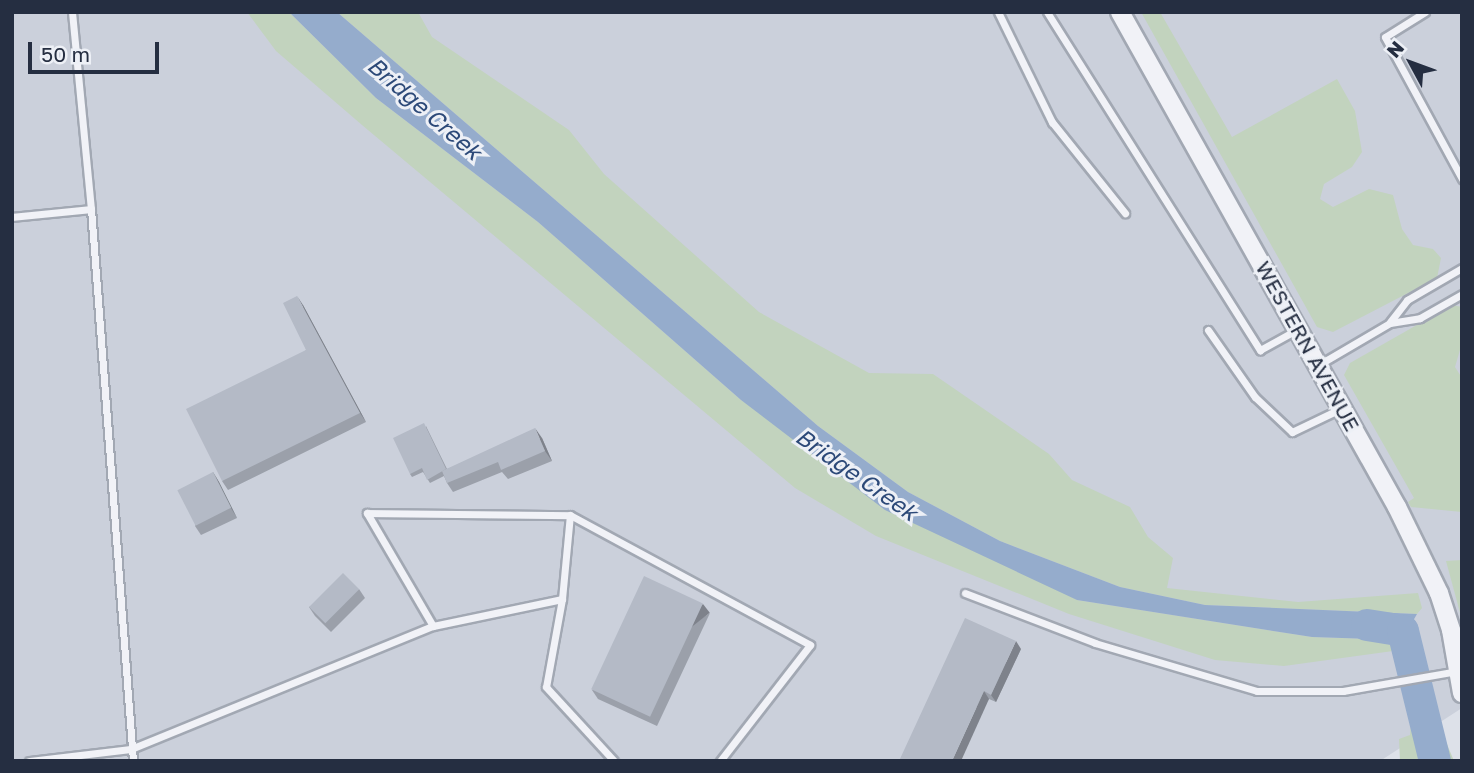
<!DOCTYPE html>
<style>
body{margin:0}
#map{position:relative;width:1474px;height:773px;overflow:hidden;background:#dde1e9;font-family:"Golos Text",sans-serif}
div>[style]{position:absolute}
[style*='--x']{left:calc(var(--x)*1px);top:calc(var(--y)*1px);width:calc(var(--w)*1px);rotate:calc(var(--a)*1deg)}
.built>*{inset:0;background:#cbd0db}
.green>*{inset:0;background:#c2d3be}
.water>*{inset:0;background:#95accc}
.river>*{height:32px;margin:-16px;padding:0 16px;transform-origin:16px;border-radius:16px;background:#95accc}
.roads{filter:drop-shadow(2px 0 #a2a8b3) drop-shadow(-2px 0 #a2a8b3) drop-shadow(0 2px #a2a8b3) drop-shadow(0 -2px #a2a8b3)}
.service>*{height:7px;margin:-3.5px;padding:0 3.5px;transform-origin:3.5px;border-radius:3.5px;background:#f1f2f7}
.tertiary>*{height:18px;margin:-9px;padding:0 9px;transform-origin:9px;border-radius:9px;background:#f1f2f7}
.wall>*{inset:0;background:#9ba0aa}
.shaded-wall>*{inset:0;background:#7e828b;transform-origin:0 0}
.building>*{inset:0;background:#b4bac6;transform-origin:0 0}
span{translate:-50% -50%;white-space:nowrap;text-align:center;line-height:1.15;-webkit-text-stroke:6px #edf0f6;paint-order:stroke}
.street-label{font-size:21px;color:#252e41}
.water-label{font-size:23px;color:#2c4978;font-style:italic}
.frame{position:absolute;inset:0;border:14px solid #252e41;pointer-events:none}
.north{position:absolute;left:1376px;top:28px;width:70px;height:70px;-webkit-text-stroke:5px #edf0f6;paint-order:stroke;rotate:311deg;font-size:19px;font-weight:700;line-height:28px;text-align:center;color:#252e41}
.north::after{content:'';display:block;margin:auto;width:24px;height:32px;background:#252e41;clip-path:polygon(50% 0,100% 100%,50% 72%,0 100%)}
.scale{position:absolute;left:28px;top:42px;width:131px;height:32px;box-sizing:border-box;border:4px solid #252e41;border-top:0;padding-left:9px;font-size:21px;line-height:24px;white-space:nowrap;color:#252e41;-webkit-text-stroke:5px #edf0f6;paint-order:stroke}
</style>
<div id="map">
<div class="built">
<div style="clip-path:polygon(12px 12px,1462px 12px,1462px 708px,1380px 761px,12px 761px)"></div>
</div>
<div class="green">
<div style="clip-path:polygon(247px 12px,289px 12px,376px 98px,538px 222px,741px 400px,1077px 600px,1312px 637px,1402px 640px,1393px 651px,1284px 666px,1215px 660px,1069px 614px,876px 536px,795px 488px,362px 125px,276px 51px)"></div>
<div style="clip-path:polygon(337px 12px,418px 12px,432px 37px,569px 130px,604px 174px,759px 312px,869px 373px,933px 374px,1049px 454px,1072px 480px,1130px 507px,1148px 537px,1173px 558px,1167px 588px,1298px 602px,1418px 593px,1422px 608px,1417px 614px,1205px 605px,1120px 587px,1000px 541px,908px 492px,818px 426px)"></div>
<div style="clip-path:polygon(1141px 12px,1160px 12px,1232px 137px,1337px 79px,1355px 111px,1362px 152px,1352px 167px,1324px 184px,1320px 199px,1333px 207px,1369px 189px,1393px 195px,1402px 229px,1413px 245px,1433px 249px,1441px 258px,1437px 278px,1333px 332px,1317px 327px)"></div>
<div style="clip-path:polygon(1452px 305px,1462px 307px,1462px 343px,1455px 367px,1462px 378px,1462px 512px,1411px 507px,1408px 502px,1414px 498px,1344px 375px,1350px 363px)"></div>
<div style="clip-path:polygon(1462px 560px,1462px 620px,1446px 561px)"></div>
<div style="clip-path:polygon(1412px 709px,1417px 714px,1425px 761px,1400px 761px,1399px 739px,1410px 735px)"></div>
<div style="clip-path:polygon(1440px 734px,1446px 742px,1454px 761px,1444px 761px)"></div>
</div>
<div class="water">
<div style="clip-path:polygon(289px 12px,337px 12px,818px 426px,908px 492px,1000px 541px,1120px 587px,1205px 605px,1417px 614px,1402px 640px,1312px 637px,1077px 600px,885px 510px,741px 400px,538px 222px,376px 98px)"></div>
<div style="clip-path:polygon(1417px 714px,1440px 734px,1444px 761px,1425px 761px)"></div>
</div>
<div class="river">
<div style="--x:1367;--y:625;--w:36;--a:9"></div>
<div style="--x:1403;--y:631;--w:134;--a:76.2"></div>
</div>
<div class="roads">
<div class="service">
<div style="--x:72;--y:12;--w:198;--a:84.5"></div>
<div style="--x:998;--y:12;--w:123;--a:63.9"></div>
<div style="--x:1052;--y:122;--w:117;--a:51.3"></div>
<div style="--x:1047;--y:12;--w:400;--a:57.8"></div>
<div style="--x:1260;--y:350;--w:43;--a:-28.9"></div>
<div style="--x:1425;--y:12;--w:47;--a:148"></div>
<div style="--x:1385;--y:37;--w:162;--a:61.5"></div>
<div style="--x:12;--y:217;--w:79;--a:-5.8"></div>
<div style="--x:91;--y:209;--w:554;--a:85.65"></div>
<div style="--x:1390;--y:322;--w:28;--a:-52"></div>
<div style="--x:1407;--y:300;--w:64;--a:-30.2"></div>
<div style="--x:1208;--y:330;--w:82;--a:55"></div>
<div style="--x:1255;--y:397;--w:51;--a:43.4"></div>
<div style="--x:1292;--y:432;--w:55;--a:-25.6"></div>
<div style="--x:1320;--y:364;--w:81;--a:-30.4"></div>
<div style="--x:1390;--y:323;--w:30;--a:-9"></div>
<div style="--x:1420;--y:318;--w:48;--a:-29.7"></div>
<div style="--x:965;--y:593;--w:139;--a:21"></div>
<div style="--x:1095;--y:643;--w:169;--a:16.5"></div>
<div style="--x:1257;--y:691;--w:86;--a:0"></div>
<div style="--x:1343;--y:691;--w:117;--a:-9.9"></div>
<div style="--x:562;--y:599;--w:84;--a:-84.6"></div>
<div style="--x:570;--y:515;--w:273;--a:28.4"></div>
<div style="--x:810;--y:645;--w:147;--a:127.8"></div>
<div style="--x:433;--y:626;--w:131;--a:-120.3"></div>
<div style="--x:367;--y:513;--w:203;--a:0.6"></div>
<div style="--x:29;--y:761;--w:103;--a:-6.7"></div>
<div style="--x:131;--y:749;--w:326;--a:-22.2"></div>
<div style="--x:433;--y:626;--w:132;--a:-11.8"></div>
<div style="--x:562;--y:599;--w:89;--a:100.3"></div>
<div style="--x:546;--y:687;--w:100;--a:47.4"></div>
</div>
<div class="tertiary">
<div style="--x:1120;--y:12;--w:567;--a:60.77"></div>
<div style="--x:1397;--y:507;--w:96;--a:64"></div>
<div style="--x:1439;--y:593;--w:39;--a:72"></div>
<div style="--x:1451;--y:630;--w:64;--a:80.1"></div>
</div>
</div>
<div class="wall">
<div style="clip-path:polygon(303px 305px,366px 422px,228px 490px,222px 481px,306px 350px)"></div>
<div style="clip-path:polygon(426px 426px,447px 469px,542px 438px,552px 461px,508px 479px,502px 472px,453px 492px,447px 483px,444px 476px,430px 483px,423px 472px,412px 477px,410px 474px)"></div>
<div style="clip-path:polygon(213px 472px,219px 482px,237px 518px,201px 535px,195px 526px)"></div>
<div style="clip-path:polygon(359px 589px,365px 598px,331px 632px,315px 616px,309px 607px)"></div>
<div style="clip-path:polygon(710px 613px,657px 726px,598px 699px,592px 690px)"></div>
<div style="clip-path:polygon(1021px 649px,996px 702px,989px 699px,899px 761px)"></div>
</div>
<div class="shaded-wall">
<div style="clip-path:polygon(297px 296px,303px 305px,366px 422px,360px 413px)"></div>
<div style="clip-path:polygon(535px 428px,542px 438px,552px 461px,545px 451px)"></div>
<div style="clip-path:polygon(213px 472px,219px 482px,237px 518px,231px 508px)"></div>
<div style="left:703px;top:604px;width:11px;height:125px;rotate:52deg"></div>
<div style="clip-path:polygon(1016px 641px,1021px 649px,996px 702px,991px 695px)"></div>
<div style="clip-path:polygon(984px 691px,989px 699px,961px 761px,952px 761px)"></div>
</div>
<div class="building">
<div style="clip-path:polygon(297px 296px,360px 413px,222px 481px,186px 409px,306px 350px,283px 303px)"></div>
<div style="clip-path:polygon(424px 423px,446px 469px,427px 480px,422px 468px,410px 474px,393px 438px)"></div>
<div style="clip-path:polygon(535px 428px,545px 451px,501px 470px,498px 462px,447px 483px,442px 471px)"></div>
<div style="left:213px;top:472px;width:40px;height:40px;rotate:63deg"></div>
<div style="left:343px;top:573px;width:23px;height:48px;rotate:45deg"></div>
<div style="left:644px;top:576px;width:65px;height:125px;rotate:25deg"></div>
<div style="clip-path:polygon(965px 618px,1016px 641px,991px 695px,984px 691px,952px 761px,899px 761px)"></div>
</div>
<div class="street-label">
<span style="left:1308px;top:346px;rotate:61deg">WESTERN AVENUE</span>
</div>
<div class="water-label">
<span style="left:425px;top:108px;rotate:41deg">Bridge Creek</span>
<span style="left:857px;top:474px;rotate:35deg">Bridge Creek</span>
</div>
<div class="frame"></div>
<div class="north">N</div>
<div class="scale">50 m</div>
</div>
